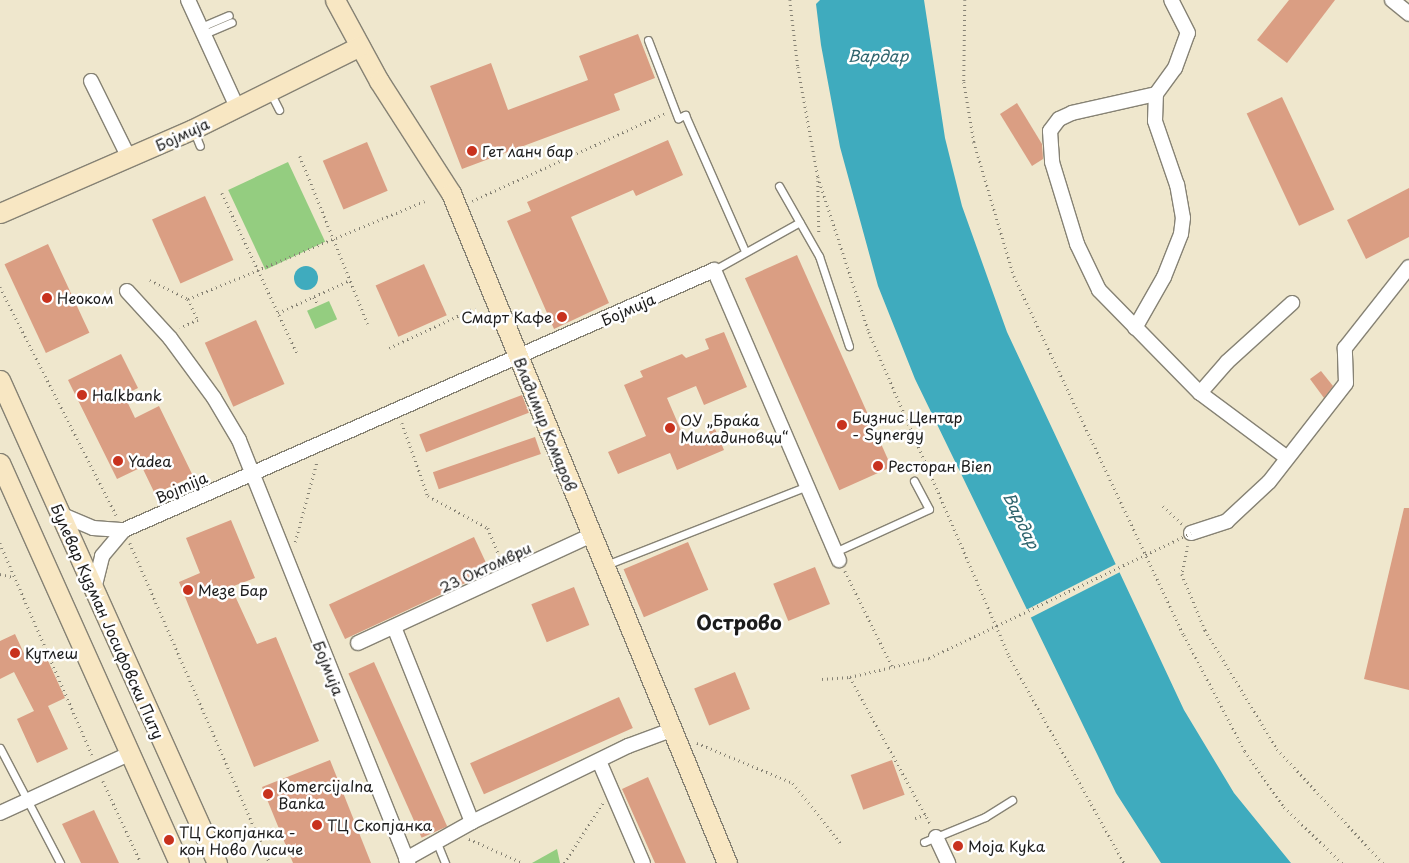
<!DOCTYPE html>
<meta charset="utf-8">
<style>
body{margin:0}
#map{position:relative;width:1409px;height:863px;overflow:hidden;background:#efe7cd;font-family:"Playpen Sans",sans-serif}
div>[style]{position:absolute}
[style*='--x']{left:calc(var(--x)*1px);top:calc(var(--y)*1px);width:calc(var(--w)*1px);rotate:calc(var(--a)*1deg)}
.green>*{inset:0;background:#94cd80;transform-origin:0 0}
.water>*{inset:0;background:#3fabbe}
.round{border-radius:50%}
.pier>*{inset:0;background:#efe7cd;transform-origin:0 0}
.building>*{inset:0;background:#da9e83;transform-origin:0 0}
.path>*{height:2.5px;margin-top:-1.25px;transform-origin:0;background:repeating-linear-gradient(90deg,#868274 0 1px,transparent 0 5px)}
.roads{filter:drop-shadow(1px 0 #868274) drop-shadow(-1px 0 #868274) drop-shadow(0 1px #868274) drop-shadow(0 -1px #868274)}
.lane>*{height:7px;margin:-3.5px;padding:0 3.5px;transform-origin:3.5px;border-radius:3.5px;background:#fff}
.street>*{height:14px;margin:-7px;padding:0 7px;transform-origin:7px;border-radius:7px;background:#fff}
.secondary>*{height:19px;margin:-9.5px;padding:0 9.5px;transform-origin:9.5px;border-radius:9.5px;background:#f8e7c3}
.path-bridge>*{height:2.5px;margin-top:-1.25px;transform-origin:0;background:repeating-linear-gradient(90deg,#868274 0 1px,transparent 0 5px)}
.dots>*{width:14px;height:14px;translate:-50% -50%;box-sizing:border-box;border:2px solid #fff;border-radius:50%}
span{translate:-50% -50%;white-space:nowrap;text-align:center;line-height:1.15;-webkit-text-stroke:5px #fff;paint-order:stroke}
.street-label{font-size:15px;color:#1c1c1c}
.poi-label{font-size:15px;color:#1c1c1c}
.left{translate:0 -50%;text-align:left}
.right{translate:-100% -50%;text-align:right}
.water-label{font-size:16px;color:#2e646d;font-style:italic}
.district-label{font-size:20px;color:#1c1c1c;font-weight:700}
</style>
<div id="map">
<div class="green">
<div style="left:288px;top:162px;width:88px;height:66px;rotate:65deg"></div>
<div style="left:329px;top:301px;width:20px;height:24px;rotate:66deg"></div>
<div style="clip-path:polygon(557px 849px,560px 863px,532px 863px)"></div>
</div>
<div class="water">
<div style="clip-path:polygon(820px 0,924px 0,945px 138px,962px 206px,1007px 332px,1184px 710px,1234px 793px,1291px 863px,1161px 863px,1116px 793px,915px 379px,878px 286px,840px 147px,821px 45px,816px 4px)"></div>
<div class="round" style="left:294px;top:266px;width:24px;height:24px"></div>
</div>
<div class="pier">
<div style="left:1118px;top:563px;width:9px;height:105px;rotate:63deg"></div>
</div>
<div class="building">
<div style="clip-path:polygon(1289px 0,1335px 0,1287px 63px,1257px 40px)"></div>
<div style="clip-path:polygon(638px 34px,655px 78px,614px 94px,620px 110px,462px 169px,430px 86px,491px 63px,508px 110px,588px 80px,579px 56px)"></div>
<div style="left:1282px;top:97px;width:124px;height:39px;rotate:65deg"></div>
<div style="clip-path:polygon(1017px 103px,1042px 144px,1043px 159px,1032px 166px,1000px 114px)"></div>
<div style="clip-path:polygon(668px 140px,683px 175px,636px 196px,633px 190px,571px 217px,609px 303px,554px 329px,507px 221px,531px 211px,527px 202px)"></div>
<div style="left:367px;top:142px;width:53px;height:48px;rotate:67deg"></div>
<div style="clip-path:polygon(1409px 188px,1409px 237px,1366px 259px,1347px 220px)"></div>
<div style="left:205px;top:196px;width:70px;height:58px;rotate:66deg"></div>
<div style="left:48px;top:244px;width:98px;height:48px;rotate:65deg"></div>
<div style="left:797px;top:255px;width:232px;height:57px;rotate:66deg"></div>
<div style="left:424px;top:264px;width:56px;height:53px;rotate:66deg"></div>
<div style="left:256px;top:320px;width:70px;height:56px;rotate:66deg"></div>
<div style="clip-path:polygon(724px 332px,747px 387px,704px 405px,696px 386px,667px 398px,686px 442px,715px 429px,724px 450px,677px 470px,670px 453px,618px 474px,608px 452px,646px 436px,624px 385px,643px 377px,640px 371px,682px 354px,686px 358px,709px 349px,705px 339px)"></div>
<div style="clip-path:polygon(121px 354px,138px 388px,124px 395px,135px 418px,159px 406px,193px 476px,155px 494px,142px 467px,117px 479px,68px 380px)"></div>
<div style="clip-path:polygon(1321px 371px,1333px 386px,1324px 398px,1310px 379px)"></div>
<div style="left:522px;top:395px;width:19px;height:110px;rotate:69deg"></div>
<div style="left:535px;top:437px;width:18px;height:108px;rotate:71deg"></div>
<div style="clip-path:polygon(1404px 508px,1409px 508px,1409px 690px,1364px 679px)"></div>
<div style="clip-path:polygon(231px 520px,255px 578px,231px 587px,257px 644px,276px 637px,319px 741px,254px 767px,179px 582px,200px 573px,186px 538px)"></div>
<div style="left:474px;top:537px;width:38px;height:160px;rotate:65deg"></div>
<div style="left:688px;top:542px;width:52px;height:70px;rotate:67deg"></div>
<div style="left:815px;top:567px;width:40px;height:45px;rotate:68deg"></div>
<div style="left:574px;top:587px;width:41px;height:46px;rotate:68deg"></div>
<div style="clip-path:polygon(15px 634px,27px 660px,44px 652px,65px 698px,48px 706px,68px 749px,37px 763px,17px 719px,34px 711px,14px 672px,0 679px,0 641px)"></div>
<div style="left:374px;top:662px;width:180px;height:28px;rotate:66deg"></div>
<div style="left:735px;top:672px;width:40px;height:44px;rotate:68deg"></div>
<div style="left:619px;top:697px;width:34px;height:163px;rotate:66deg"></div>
<div style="clip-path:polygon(330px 760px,371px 863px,293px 863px,262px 787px)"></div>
<div style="left:892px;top:760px;width:37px;height:44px;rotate:70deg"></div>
<div style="clip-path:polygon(648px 777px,686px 863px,655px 863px,622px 789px)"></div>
<div style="clip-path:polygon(94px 810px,119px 863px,81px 863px,62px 824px)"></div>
</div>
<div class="path">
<div style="--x:790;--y:0;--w:67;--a:83.2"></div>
<div style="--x:798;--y:67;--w:112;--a:79.7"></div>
<div style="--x:818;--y:177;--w:163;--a:71.8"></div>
<div style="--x:869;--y:332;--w:353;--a:66.6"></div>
<div style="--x:1009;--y:656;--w:237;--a:60.9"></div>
<div style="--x:965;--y:0;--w:82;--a:90.7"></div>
<div style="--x:964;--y:82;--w:61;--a:80.5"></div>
<div style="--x:974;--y:142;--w:140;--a:73.4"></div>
<div style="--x:1014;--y:276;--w:397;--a:64.7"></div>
<div style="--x:1184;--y:635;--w:131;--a:62.3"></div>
<div style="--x:1245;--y:751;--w:68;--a:55.1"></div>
<div style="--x:1284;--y:807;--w:81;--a:44"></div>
<div style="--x:300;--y:156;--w:181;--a:68"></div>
<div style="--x:818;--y:181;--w:52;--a:88.9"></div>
<div style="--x:222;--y:193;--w:179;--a:64.9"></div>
<div style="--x:472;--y:201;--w:212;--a:-24.5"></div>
<div style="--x:150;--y:280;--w:42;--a:26.6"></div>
<div style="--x:188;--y:299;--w:23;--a:65"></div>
<div style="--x:198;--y:320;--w:20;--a:156"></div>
<div style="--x:0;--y:287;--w:256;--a:63"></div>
<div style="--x:314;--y:297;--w:9;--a:63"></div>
<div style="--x:188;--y:299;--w:256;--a:-22.5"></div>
<div style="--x:278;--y:313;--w:79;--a:-24.6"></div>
<div style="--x:389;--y:348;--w:95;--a:-24.9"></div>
<div style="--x:402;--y:423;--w:77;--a:70.4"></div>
<div style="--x:428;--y:496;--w:68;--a:28.1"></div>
<div style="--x:488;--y:528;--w:37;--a:68"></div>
<div style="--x:1163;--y:506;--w:26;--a:43"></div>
<div style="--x:295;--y:542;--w:84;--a:-74.8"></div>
<div style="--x:0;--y:543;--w:231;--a:66.5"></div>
<div style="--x:130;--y:543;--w:349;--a:66.4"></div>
<div style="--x:1188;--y:546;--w:29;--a:102"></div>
<div style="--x:1182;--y:574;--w:61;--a:67.7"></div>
<div style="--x:1205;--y:630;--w:139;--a:58.8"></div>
<div style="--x:1277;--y:749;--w:156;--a:47.1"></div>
<div style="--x:845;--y:571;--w:106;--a:63.7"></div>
<div style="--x:0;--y:574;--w:13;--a:13"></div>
<div style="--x:850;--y:677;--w:169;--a:61.3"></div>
<div style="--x:822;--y:679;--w:28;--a:-4"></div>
<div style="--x:850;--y:677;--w:81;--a:-13.5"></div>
<div style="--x:697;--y:743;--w:104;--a:22.6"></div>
<div style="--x:793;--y:783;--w:79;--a:51.7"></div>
<div style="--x:103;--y:781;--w:90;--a:65.1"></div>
<div style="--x:915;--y:818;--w:12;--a:-20"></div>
<div style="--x:469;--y:839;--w:59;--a:24"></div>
<div style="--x:564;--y:863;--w:72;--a:-57"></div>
</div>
<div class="roads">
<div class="lane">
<div style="--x:201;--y:27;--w:30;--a:-23"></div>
<div style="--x:204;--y:34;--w:30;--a:-23"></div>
<div style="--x:648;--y:40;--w:84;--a:69"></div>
<div style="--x:678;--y:118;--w:8;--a:-23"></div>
<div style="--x:685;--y:115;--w:149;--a:66.2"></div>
<div style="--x:270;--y:92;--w:20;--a:63"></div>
<div style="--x:193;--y:129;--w:18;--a:68"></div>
<div style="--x:779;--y:186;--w:81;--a:60.3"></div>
<div style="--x:819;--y:256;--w:95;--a:71.6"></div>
<div style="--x:714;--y:270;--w:98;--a:-29.2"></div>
<div style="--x:837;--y:551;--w:101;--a:-24.5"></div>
<div style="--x:929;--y:509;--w:32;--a:-118"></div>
<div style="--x:606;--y:565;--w:217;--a:-21.4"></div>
<div style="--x:0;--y:748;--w:130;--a:62.4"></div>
<div style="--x:924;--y:842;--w:66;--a:-22.3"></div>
<div style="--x:985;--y:817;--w:32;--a:-32"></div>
<div style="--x:437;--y:843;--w:22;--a:68"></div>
</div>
<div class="street">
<div style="--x:188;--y:0;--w:118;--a:65.4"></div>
<div style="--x:1392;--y:0;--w:22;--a:39"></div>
<div style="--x:91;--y:81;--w:86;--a:63.7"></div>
<div style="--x:1156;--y:94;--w:86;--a:167.3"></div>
<div style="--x:1072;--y:113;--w:14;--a:155"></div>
<div style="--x:1059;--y:119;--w:15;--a:127"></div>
<div style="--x:1050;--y:131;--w:31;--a:86"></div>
<div style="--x:1052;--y:162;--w:86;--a:73"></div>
<div style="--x:1077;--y:244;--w:51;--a:64.4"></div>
<div style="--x:1099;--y:290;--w:144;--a:45.6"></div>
<div style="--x:1200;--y:393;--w:107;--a:36.7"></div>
<div style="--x:1156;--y:94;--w:32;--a:-54"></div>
<div style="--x:1175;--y:68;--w:37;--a:-70"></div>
<div style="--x:1188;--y:33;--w:37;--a:-117"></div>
<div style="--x:127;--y:291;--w:64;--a:47.5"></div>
<div style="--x:170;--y:338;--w:74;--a:53.7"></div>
<div style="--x:214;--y:398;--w:49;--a:59.2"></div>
<div style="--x:239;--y:440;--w:456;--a:68.2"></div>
<div style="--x:1135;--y:328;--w:59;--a:-60.4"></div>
<div style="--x:1164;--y:277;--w:46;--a:-68.4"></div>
<div style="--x:1181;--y:234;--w:16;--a:-83"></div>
<div style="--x:1183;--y:218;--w:34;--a:-100"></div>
<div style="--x:1177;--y:185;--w:68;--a:-109"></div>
<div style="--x:1155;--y:121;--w:27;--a:-88"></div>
<div style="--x:1200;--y:393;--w:41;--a:-48.9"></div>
<div style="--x:1227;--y:362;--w:88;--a:-42.2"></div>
<div style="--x:60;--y:514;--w:36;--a:23"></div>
<div style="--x:93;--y:528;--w:31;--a:4"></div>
<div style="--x:1191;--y:533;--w:38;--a:-18"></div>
<div style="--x:1227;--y:521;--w:57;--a:-42.9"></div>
<div style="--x:1269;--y:482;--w:125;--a:-52.1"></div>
<div style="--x:1346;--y:383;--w:35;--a:-92"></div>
<div style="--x:1345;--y:348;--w:103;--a:-51.7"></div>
<div style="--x:94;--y:589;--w:34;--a:-76"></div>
<div style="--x:102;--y:556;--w:34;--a:-50"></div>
<div style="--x:124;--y:530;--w:645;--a:-23.78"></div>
<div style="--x:714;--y:270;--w:316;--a:66.7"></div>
<div style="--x:394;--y:627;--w:210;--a:68.2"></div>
<div style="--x:358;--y:643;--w:255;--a:-24.8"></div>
<div style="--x:599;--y:761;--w:111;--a:66.7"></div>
<div style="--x:0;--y:813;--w:142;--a:-24.6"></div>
<div style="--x:936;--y:837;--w:29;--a:65"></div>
<div style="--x:406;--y:859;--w:76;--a:-29.3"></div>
<div style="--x:472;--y:822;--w:174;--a:-26"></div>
<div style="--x:628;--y:746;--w:46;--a:-20.4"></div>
</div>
<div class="secondary">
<div style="--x:335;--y:0;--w:92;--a:61.5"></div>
<div style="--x:379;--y:81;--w:133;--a:57.3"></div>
<div style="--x:451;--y:193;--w:725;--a:67.61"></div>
<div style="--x:0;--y:213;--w:210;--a:-23.5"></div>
<div style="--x:193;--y:129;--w:186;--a:-26.4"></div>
<div style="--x:0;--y:380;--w:530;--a:65.81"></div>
<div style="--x:0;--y:463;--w:438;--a:65.9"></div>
</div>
</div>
<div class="path-bridge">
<div style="--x:929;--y:658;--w:290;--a:-25.5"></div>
</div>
<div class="dots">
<div style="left:472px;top:151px;background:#c8321e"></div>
<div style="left:47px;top:298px;background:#c8321e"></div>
<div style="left:562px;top:317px;background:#c8321e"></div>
<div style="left:82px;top:395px;background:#c8321e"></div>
<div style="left:842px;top:425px;background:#c8321e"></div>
<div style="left:670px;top:428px;background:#c8321e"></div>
<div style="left:118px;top:461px;background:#c8321e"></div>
<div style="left:878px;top:466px;background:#c8321e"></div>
<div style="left:188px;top:590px;background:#c8321e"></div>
<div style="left:15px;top:653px;background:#c8321e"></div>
<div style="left:268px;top:794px;background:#c8321e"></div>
<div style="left:317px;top:825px;background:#c8321e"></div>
<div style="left:169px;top:840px;background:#c8321e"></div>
<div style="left:958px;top:846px;background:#c8321e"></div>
</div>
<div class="street-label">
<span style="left:182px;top:134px;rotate:-25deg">Бојмија</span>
<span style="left:628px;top:309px;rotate:-24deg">Бојмија</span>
<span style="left:546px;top:424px;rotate:68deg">Владимир Комаров</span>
<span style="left:181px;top:487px;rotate:-24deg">Bojmija</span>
<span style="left:485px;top:567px;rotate:-25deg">23 Октомври</span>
<span style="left:108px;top:621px;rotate:66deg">Булевар Кузман Јосифовски Питу</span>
<span style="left:329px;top:668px;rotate:68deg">Бојмија</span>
</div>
<div class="poi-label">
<span class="left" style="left:482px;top:151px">Гет ланч бар</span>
<span class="left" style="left:57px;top:298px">Неоком</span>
<span class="right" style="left:552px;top:317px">Смарт Кафе</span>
<span class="left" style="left:92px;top:395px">Halkbank</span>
<span class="left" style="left:852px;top:425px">Бизнис Центар<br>- Synergy</span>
<span class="left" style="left:680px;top:428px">ОУ „Браќа<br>Миладиновци“</span>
<span class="left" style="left:128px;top:461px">Yadea</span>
<span class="left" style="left:888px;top:466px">Ресторан Bien</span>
<span class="left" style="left:198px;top:590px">Мезе Бар</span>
<span class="left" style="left:25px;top:653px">Кутлеш</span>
<span class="left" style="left:278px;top:794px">Komercijalna<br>Banka</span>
<span class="left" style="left:327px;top:825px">ТЦ Скопјанка</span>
<span class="left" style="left:179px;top:840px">ТЦ Скопјанка -<br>кон Ново Лисиче</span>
<span class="left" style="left:968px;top:846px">Moja Kyka</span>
</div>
<div class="water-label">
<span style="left:878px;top:55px">Вардар</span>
<span style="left:1022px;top:520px;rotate:64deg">Вардар</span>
</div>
<div class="district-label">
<span style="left:739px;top:622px">Острово</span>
</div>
</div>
